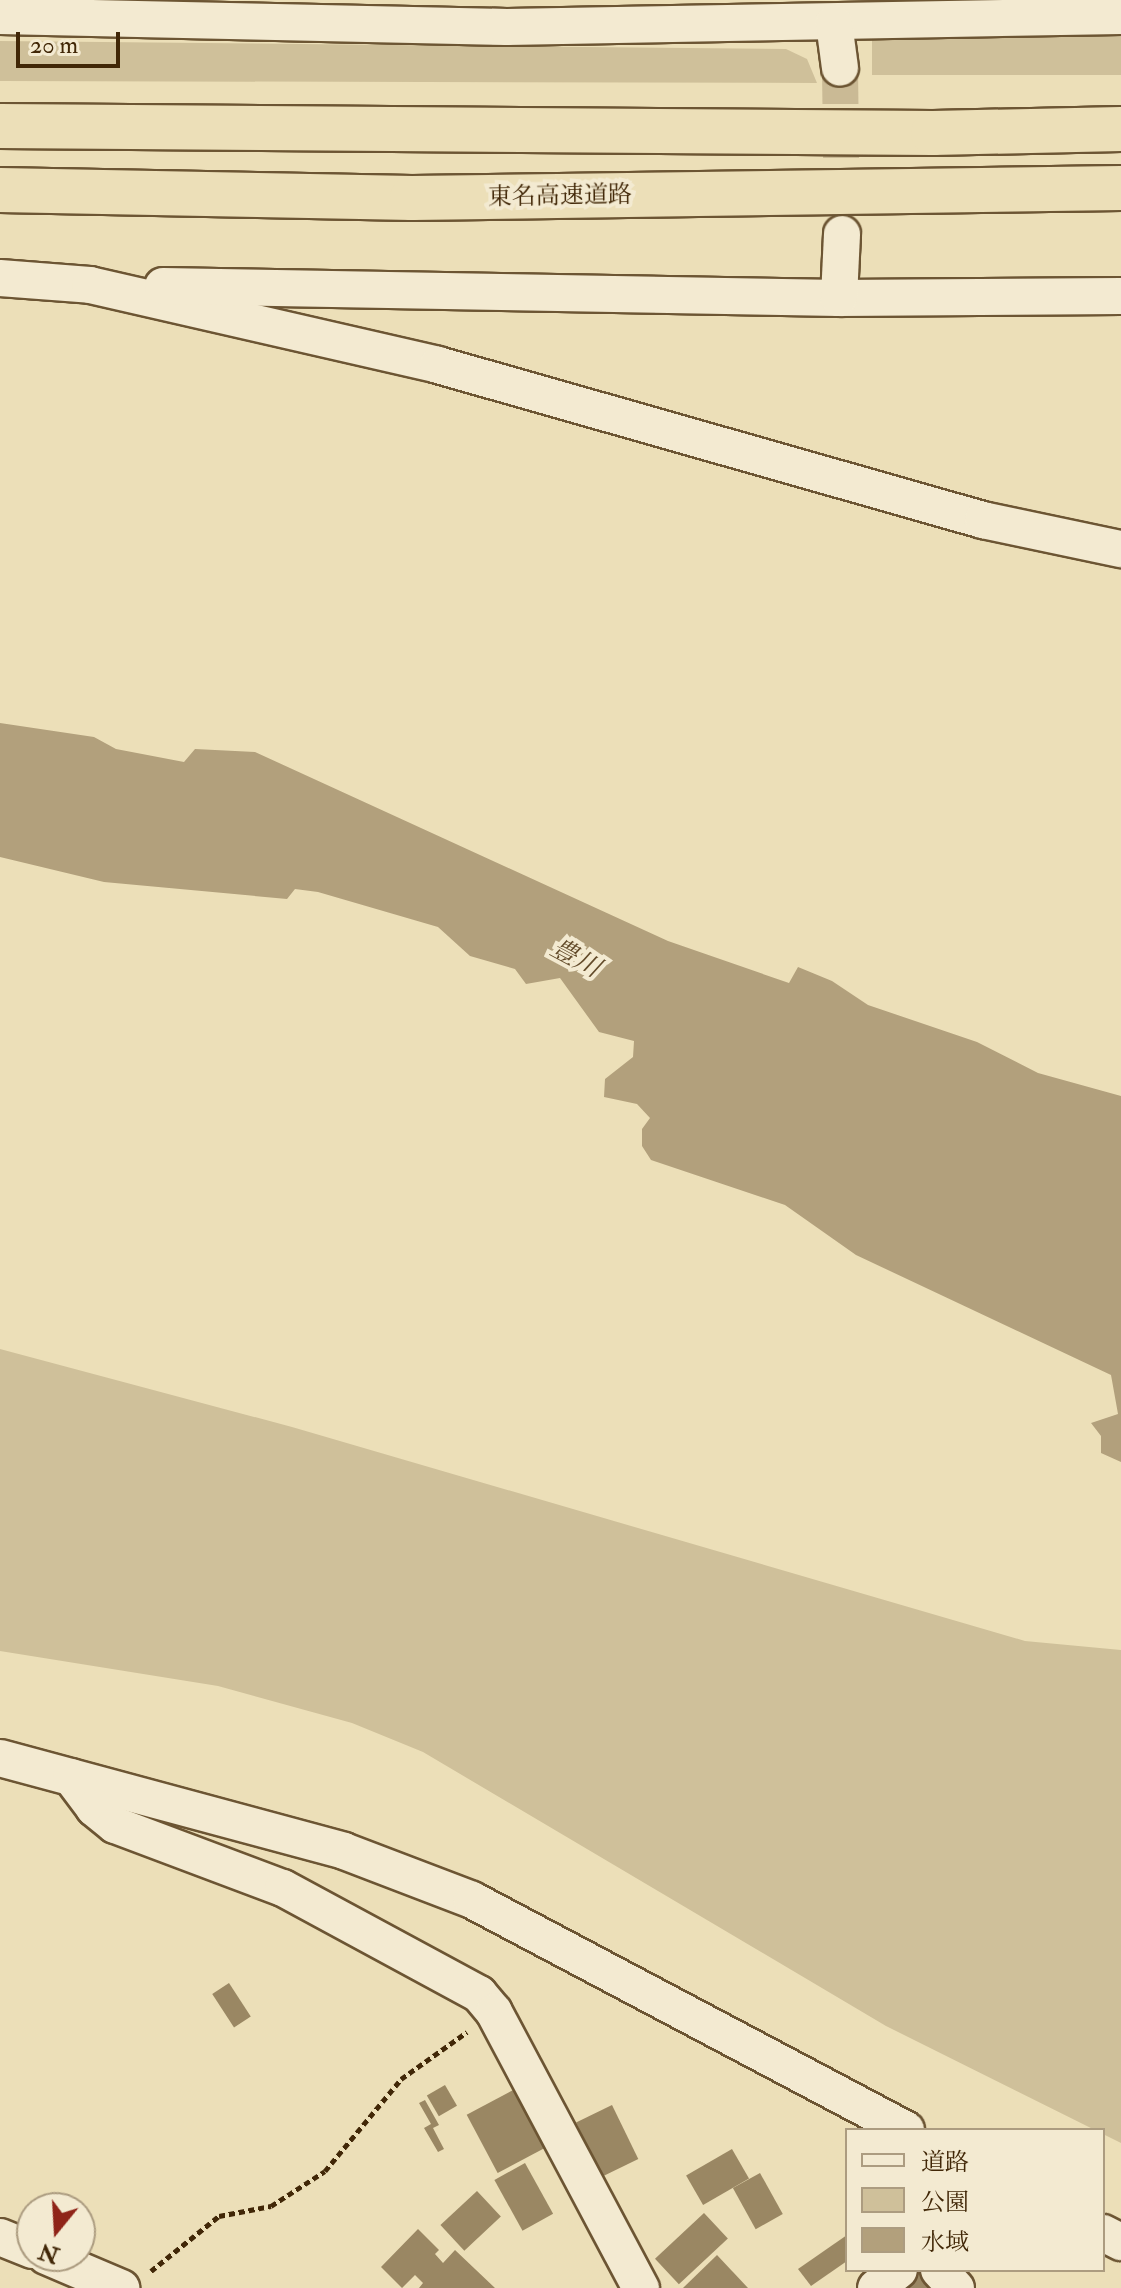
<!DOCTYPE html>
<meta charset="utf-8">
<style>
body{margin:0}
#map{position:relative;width:1121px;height:2288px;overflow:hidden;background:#ecdfb8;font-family:"IM FELL Double Pica","Noto Serif JP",serif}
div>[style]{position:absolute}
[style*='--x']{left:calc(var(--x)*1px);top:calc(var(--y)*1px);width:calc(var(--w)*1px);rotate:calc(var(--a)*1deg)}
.green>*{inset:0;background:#cfc09a;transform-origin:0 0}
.water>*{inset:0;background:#b2a07c}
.building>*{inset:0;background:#9a8763;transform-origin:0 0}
.minor-tunnel>*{height:36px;margin-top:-18px;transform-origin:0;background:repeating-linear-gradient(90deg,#caba95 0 36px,transparent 0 54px)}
.path>*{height:5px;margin-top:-2.5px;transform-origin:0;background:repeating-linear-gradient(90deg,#412707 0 6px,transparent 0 10px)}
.roads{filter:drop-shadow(2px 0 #6c5533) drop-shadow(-2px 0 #6c5533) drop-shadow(0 2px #6c5533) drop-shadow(0 -2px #6c5533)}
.minor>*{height:36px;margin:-18px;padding:0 18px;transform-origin:18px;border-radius:18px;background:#f3ead1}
.highway>*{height:44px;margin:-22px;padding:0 22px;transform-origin:22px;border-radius:22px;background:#ecdfb8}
span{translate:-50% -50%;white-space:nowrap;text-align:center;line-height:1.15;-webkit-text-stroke:8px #f3ead1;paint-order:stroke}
.street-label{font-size:24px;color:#412707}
.water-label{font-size:26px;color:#634b2a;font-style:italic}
.legend{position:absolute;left:845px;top:2128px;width:260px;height:144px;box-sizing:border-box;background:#f3ead1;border:2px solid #ac9c80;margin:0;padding:10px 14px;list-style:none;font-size:24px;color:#412707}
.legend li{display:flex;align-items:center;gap:16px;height:40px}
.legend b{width:40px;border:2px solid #ac9c80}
.north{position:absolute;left:16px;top:2192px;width:80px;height:80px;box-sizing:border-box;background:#f3ead1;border:2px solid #ac9c80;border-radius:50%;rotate:198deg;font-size:22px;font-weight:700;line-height:32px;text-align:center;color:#412707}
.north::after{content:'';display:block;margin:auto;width:28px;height:36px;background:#8f2418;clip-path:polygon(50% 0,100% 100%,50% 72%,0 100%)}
.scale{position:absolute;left:16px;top:32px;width:104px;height:36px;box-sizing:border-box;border:4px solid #412707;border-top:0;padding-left:10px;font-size:24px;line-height:28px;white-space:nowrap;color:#412707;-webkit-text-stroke:6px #f3ead1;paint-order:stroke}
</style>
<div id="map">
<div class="green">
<div style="left:1121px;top:36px;width:39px;height:249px;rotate:90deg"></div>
<div style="clip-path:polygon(0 41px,786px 49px,807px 59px,817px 83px,0 81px)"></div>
<div style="clip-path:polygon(0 1349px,292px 1427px,1025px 1641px,1121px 1650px,1121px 2143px,886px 2026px,423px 1752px,352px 1723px,218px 1686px,0 1651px)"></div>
</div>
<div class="water">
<div style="clip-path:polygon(0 723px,94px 737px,116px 749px,184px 762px,195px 749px,255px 752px,668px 941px,789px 983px,798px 967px,832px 981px,868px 1005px,977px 1042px,1038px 1073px,1121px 1096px,1121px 1462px,1101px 1453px,1101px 1436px,1091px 1423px,1118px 1414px,1111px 1375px,856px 1255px,785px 1205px,651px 1160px,642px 1146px,642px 1129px,650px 1118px,637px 1104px,604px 1097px,605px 1079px,633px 1057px,634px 1041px,599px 1032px,560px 978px,526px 984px,515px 969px,470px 956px,438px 927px,318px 892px,295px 889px,287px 899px,104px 882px,0 857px)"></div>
</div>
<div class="building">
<div style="left:229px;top:1983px;width:40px;height:20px;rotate:57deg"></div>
<div style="left:445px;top:2085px;width:24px;height:21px;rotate:60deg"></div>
<div style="left:517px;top:2088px;width:66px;height:57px;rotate:62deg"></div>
<div style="clip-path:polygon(425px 2100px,439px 2125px,433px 2128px,444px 2149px,438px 2152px,424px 2128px,431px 2124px,419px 2103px)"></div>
<div style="left:612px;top:2105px;width:60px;height:40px;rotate:64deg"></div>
<div style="left:732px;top:2149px;width:34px;height:53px;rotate:60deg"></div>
<div style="left:525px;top:2163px;width:58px;height:35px;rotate:61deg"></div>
<div style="left:760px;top:2173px;width:47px;height:31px;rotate:61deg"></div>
<div style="left:477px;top:2191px;width:35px;height:50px;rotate:47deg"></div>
<div style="left:704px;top:2213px;width:35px;height:67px;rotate:47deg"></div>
<div style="clip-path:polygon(418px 2229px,439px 2250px,435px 2254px,443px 2263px,455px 2250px,495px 2288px,419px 2288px,423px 2283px,415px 2275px,402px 2288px,381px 2267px)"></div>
<div style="clip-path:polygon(847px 2235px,847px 2261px,811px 2286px,798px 2269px)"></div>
<div style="clip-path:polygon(717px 2255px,748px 2288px,683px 2288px)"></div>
<div style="clip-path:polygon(916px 2270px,934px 2288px,892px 2288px)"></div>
</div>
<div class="minor-tunnel">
<div style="--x:840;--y:68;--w:166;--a:89.3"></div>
</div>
<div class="path">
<div style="--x:151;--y:2271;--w:87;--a:-39"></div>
<div style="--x:219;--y:2216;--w:53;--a:-10.9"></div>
<div style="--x:271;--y:2206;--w:64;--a:-32.9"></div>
<div style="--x:325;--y:2171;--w:119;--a:-50.4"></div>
<div style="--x:401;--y:2079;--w:81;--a:-35.5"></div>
</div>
<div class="roads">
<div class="minor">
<div style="--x:0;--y:16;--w:507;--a:1.24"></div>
<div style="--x:507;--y:27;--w:614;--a:-1.03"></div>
<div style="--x:834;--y:23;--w:45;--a:82.4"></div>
<div style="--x:0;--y:278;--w:90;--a:4.4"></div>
<div style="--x:90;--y:285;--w:357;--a:12.9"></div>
<div style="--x:438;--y:365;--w:567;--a:15.88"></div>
<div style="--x:983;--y:520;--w:141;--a:11.9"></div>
<div style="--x:163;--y:286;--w:676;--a:1.02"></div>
<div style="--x:839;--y:298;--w:282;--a:-0.4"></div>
<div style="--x:839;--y:298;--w:64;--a:-87.3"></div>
<div style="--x:0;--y:1758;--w:356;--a:15.1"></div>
<div style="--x:344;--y:1851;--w:137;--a:20.9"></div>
<div style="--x:472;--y:1900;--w:491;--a:27.9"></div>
<div style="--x:71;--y:1777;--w:39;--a:53"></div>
<div style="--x:94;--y:1808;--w:27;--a:39"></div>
<div style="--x:115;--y:1825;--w:179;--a:20.6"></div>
<div style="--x:283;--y:1888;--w:223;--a:28.4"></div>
<div style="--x:479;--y:1994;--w:23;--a:50"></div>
<div style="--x:494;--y:2012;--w:313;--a:62"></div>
<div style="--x:1103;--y:2233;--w:20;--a:27"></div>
<div style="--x:0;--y:2237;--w:35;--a:22"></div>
<div style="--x:46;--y:2256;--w:82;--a:23.1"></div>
<div style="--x:939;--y:2270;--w:25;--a:47"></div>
<div style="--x:876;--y:2288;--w:29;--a:-38"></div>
</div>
<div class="highway">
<div style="--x:0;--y:126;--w:933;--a:0.43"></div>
<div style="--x:933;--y:133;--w:188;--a:-1.2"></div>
<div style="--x:0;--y:190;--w:412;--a:1.1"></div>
<div style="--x:412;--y:198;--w:709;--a:-0.81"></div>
</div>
</div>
<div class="street-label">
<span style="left:560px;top:196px;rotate:-1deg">東名高速道路</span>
</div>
<div class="water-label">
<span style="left:575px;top:959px;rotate:28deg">豊川</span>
</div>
<ul class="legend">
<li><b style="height:10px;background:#f3ead1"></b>道路</li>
<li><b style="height:22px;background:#cfc09a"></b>公園</li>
<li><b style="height:22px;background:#b2a07c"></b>水域</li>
</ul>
<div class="north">N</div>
<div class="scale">20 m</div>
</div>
